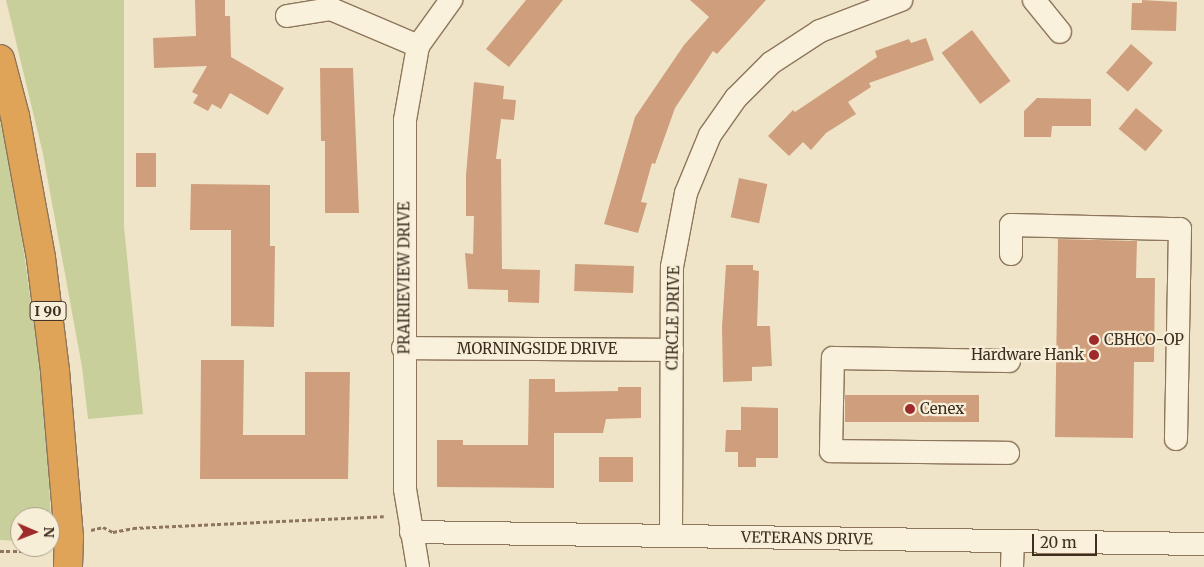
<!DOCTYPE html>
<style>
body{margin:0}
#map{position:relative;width:1204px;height:567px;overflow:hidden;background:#f0e4c8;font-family:Merriweather,serif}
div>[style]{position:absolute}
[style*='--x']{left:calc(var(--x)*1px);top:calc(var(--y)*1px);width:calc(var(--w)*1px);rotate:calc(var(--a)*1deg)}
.green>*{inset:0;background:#c9cf9b}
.building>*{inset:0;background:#cf9f7d;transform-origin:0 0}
.path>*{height:3px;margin-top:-1.5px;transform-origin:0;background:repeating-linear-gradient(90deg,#8d765c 0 4px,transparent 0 6.5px)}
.roads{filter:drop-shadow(1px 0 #8d765c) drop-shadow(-1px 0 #8d765c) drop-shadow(0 1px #8d765c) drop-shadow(0 -1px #8d765c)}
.minor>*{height:22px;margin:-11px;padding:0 11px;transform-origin:11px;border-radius:11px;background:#faf1dc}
.highway>*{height:28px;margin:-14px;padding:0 14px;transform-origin:14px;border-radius:14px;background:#e0a458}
.dots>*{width:14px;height:14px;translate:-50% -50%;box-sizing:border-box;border:2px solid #f7eed8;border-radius:50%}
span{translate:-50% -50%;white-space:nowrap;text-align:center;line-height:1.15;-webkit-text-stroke:4.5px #f7eed8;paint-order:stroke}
.shield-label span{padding:1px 4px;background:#f7eed8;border:1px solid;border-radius:4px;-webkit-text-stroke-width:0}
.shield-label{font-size:14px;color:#3d2e20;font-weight:700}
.street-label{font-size:15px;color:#3d2e20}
.poi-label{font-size:15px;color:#3d2e20}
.left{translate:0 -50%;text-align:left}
.right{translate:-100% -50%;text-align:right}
.north{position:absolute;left:10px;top:507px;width:50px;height:50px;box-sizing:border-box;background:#f7eed8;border:1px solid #ada18e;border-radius:50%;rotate:91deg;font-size:14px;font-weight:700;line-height:20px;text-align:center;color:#3d2e20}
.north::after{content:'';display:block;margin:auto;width:18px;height:22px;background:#9e2a2b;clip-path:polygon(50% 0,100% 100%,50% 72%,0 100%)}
.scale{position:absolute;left:1032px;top:534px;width:65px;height:22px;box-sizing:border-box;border:2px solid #3d2e20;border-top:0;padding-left:6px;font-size:15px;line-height:18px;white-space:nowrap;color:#3d2e20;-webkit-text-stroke:4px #f7eed8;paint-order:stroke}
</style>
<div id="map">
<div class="green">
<div style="clip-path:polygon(6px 0,124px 0,124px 227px,143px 414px,88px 419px,82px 367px,43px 154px)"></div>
<div style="clip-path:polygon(0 121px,18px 209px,36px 339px,46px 422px,51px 524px,50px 517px,20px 517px,20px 541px,0 540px)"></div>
</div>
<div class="building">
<div style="clip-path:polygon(195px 0,225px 0,225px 16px,230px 16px,231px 57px,284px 88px,268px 115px,230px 93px,221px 109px,212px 104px,208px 111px,193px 103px,198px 95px,192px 92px,207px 66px,154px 68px,153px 38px,196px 36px)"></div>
<div style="clip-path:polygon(526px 0,563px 0,509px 67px,486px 49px)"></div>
<div style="clip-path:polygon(690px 0,766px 0,717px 54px,713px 51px,675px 108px,655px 164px,652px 163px,641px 202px,647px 203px,638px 233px,604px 224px,635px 117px,684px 45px,709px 17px)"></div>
<div style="clip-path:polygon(1142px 0,1177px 2px,1176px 31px,1131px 30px,1132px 3px,1142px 3px)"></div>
<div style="left:972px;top:30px;width:64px;height:38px;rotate:53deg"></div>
<div style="clip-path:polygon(926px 38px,934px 60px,869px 83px,871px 87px,848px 102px,856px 114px,826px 133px,811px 150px,803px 142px,789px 156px,768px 136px,793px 110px,795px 112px,877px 57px,875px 51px,909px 39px,911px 43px)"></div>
<div style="left:1131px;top:44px;width:29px;height:38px;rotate:41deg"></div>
<div style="clip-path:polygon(320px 68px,353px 68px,359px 213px,325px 213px,325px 141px,321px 141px)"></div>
<div style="clip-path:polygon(474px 82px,504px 86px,503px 99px,516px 100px,514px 120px,501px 119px,496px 159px,501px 159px,502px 269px,540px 270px,539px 303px,508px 302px,508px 290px,468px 289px,465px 253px,473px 254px,474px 216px,466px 216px,466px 175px)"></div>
<div style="clip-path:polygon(1037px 98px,1091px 99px,1091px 126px,1052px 126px,1051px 137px,1024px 137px,1024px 111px)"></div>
<div style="left:1136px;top:108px;width:35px;height:27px;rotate:40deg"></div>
<div style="left:136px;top:153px;width:20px;height:34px"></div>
<div style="left:739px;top:178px;width:29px;height:40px;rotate:12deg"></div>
<div style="clip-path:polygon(191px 184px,270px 185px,270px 246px,275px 246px,274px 327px,231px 326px,231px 230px,190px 230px)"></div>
<div style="clip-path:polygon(1058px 239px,1137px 241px,1136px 278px,1155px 278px,1154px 362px,1134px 362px,1133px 438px,1055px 437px)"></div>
<div style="clip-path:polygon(726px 265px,753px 265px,753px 270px,759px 271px,757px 326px,770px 326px,772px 366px,752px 367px,752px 381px,723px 382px,722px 327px)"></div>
<div style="left:634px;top:266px;width:27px;height:59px;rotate:92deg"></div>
<div style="clip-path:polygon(201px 360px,244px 360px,243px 435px,305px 435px,305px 372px,350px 372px,348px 479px,200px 479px)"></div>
<div style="clip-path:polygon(529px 379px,555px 379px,555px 392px,618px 391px,618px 387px,641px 387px,641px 418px,606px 419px,603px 433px,554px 433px,554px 488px,437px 487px,437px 440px,463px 440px,463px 445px,528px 445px)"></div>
<div style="left:845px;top:395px;width:134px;height:27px"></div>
<div style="clip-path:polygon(741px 407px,778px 408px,778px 458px,756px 458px,756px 467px,738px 467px,738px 452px,725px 452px,726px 430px,741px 430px)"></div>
<div style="left:599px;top:457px;width:34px;height:25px"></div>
</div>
<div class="path">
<div style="--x:91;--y:530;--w:12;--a:-14"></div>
<div style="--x:103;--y:527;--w:11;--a:27"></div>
<div style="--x:113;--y:532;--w:20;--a:-11"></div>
<div style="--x:133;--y:528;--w:251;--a:-2.7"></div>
<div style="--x:0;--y:551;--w:25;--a:0"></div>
<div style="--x:25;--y:551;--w:15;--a:-16"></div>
</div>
<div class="roads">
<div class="minor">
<div style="--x:1034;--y:0;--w:41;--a:50.9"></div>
<div style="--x:287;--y:16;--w:45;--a:-9"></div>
<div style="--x:331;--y:9;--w:95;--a:23"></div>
<div style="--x:1011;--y:254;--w:29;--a:-90"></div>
<div style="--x:1011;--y:225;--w:169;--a:1.4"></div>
<div style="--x:1180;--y:229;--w:210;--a:91.1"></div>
<div style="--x:403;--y:348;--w:269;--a:0.4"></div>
<div style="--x:1008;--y:453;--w:177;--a:-179.4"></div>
<div style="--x:831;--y:451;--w:93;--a:-88.8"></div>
<div style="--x:833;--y:358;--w:176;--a:1"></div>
<div style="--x:411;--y:532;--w:793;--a:0.87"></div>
<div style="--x:671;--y:536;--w:269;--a:-89.8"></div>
<div style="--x:672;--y:267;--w:75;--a:-79.3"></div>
<div style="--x:686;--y:193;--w:63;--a:-67.5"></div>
<div style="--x:710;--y:135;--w:45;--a:-54.9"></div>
<div style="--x:736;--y:98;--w:49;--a:-45"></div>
<div style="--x:771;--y:63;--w:59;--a:-33.1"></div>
<div style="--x:820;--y:31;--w:87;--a:-20.9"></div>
<div style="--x:418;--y:567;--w:79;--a:-99.5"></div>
<div style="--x:405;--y:489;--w:369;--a:-90"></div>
<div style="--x:405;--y:120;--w:75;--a:-80"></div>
<div style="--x:418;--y:46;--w:57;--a:-54.3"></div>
<div style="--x:1012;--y:567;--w:26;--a:-88"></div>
</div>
<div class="highway">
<div style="--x:0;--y:59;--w:59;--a:75.3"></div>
<div style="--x:15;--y:116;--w:144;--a:79.6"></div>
<div style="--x:41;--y:258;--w:114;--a:82.9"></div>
<div style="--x:55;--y:371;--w:167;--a:85.2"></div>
<div style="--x:69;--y:537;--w:30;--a:92"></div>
</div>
</div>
<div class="dots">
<div style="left:1094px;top:340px;background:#9e2a2b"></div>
<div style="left:1094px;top:355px;background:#9e2a2b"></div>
<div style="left:910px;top:409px;background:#9e2a2b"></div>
</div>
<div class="shield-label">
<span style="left:48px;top:311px">I 90</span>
</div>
<div class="street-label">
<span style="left:404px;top:278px;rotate:-90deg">PRAIRIEVIEW DRIVE</span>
<span style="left:673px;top:318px;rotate:-89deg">CIRCLE DRIVE</span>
<span style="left:537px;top:349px">MORNINGSIDE DRIVE</span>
<span style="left:807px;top:538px;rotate:1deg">VETERANS DRIVE</span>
</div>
<div class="poi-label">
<span class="left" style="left:1104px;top:340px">CBHCO-OP</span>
<span class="right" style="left:1084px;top:355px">Hardware Hank</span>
<span class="left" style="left:920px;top:409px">Cenex</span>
</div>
<div class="north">N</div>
<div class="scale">20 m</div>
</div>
